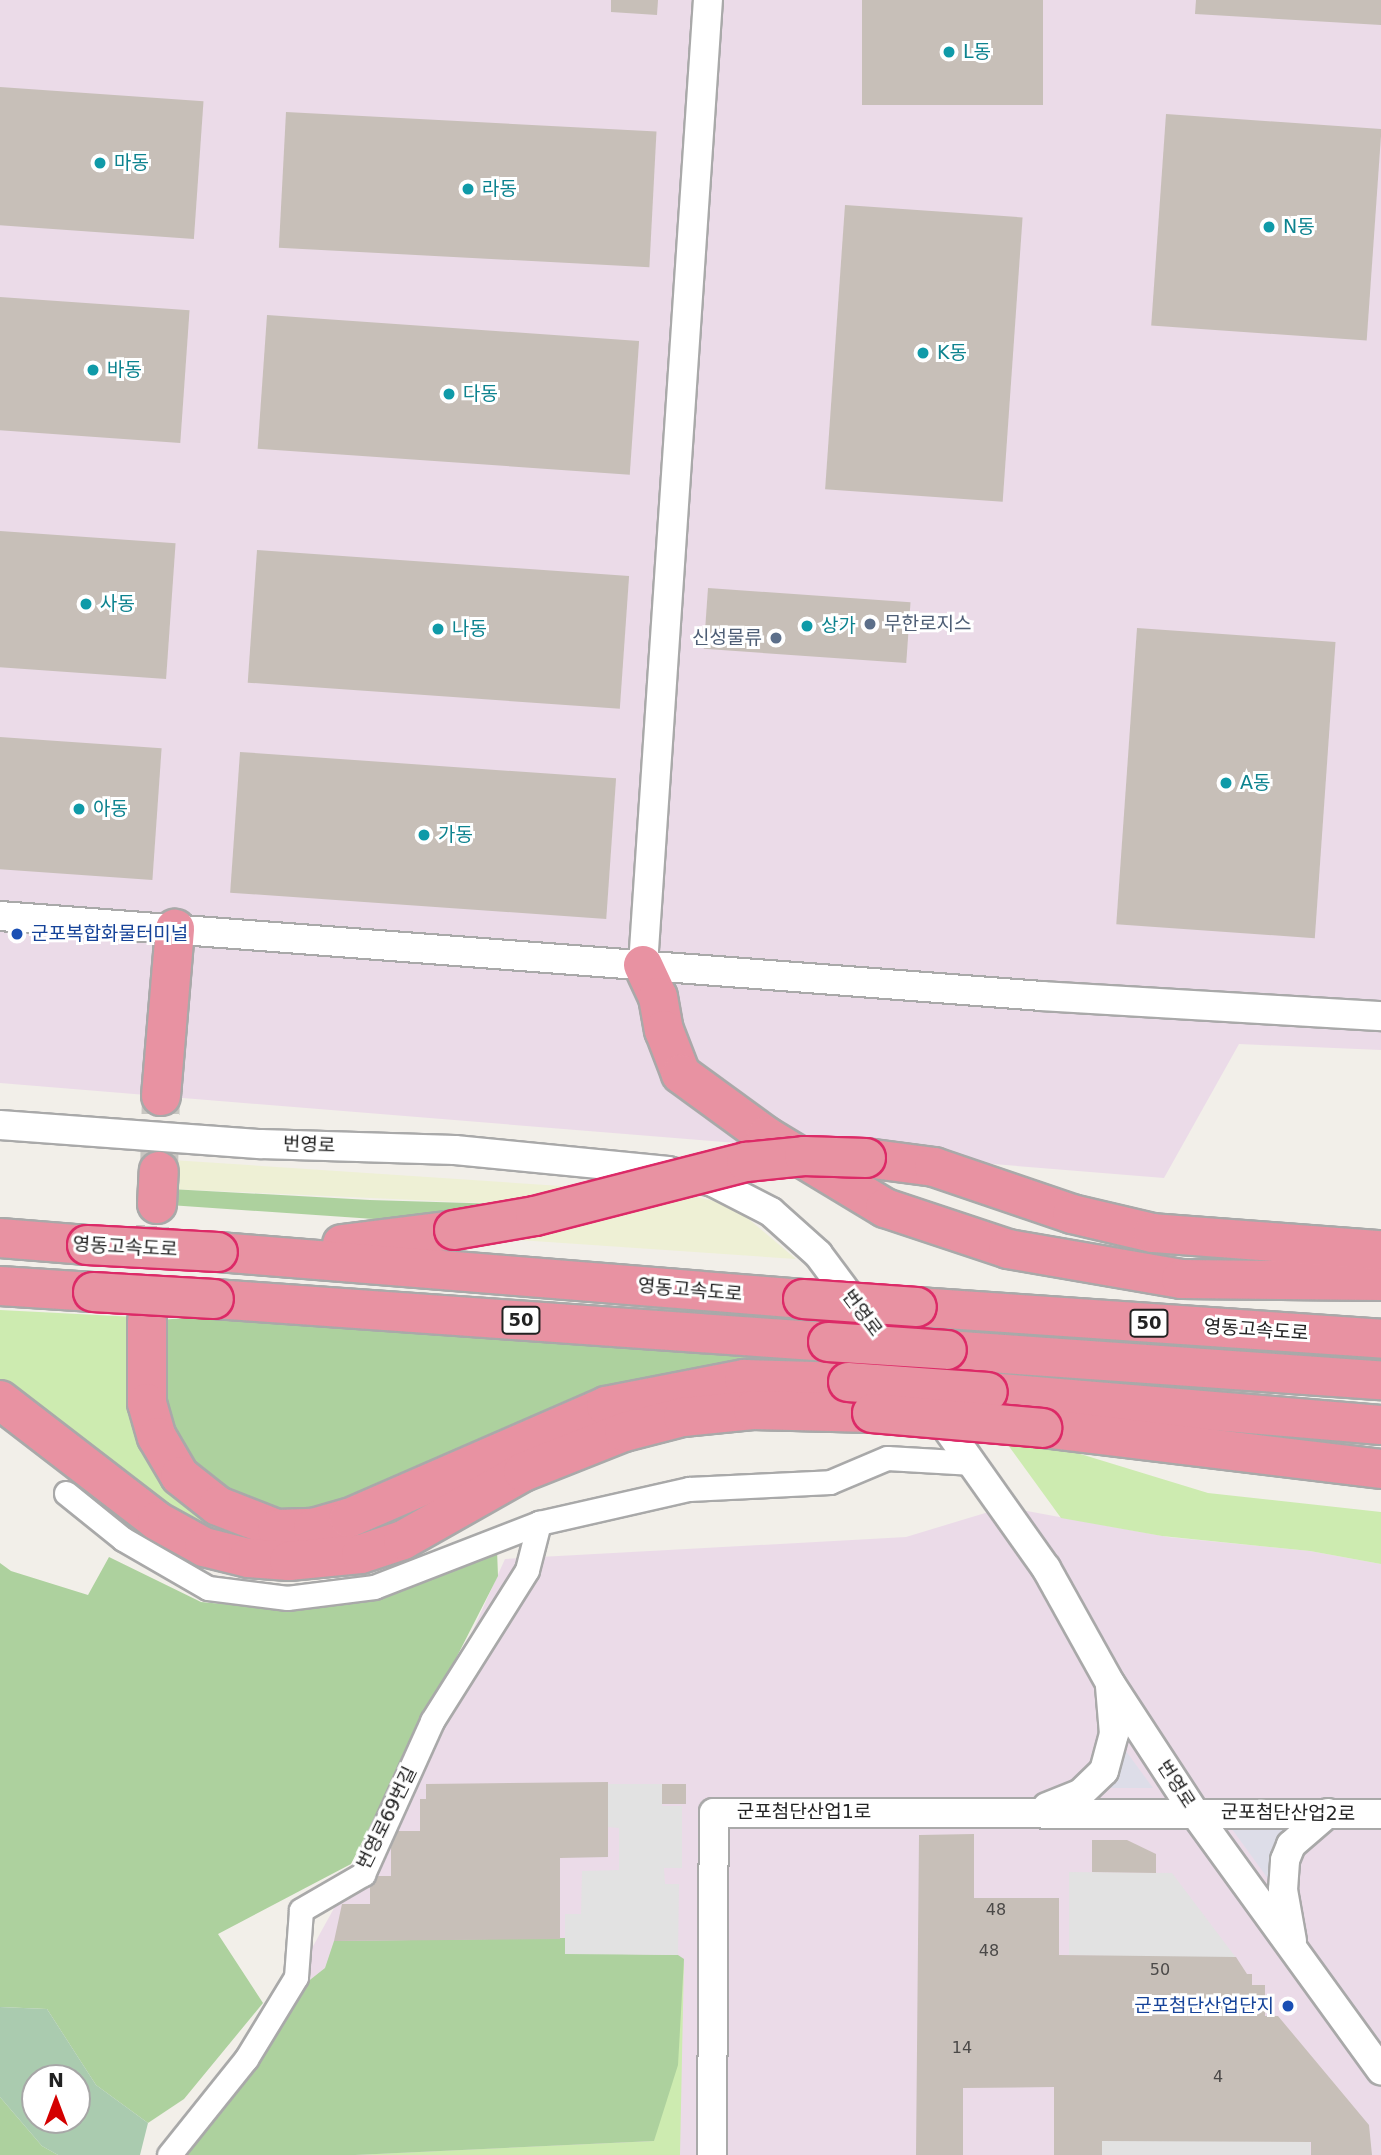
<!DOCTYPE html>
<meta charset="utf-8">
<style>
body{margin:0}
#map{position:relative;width:1381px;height:2155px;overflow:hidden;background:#f2efe9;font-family:"DejaVu Sans","Noto Sans KR",sans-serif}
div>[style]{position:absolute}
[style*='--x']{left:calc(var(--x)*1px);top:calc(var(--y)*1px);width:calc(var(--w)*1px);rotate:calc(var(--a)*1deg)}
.industrial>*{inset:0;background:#ebdbe8}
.farmland>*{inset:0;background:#eef0d5}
.grass>*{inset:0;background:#cdebb0}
.forest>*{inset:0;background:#add19e}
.cemetery>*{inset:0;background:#aacbaf}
.parking>*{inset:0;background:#e2e2e2;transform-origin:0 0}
.plaza>*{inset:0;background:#dddde8}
.building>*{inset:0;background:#c7bfb8;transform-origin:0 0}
.motorway-tunnel>*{height:38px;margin-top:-19px;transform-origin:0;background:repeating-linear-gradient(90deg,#c8c6c1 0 38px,transparent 0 57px)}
.roads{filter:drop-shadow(2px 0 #a9a9a9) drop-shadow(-2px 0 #a9a9a9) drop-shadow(0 2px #a9a9a9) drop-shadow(0 -2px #a9a9a9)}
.minor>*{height:23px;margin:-11.5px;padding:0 11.5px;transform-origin:11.5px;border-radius:11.5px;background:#fff}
.tertiary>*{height:28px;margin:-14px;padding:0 14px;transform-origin:14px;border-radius:14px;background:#fff}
.motorway>*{height:38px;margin:-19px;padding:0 19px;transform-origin:19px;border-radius:19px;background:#e892a2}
.bridges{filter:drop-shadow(2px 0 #dc2a67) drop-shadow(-2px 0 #dc2a67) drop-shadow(0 2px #dc2a67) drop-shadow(0 -2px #dc2a67)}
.motorway-bridge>*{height:38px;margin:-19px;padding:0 19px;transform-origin:19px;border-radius:19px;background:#e892a2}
.dots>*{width:19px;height:19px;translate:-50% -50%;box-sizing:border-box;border:4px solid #fff;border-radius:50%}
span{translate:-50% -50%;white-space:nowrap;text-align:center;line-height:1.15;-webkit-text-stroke:6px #fff;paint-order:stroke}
.number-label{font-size:16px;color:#4b4948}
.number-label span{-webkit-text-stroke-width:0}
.shield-label span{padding:2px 5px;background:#fff;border:2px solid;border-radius:5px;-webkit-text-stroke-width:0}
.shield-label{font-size:18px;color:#222;font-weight:700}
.culture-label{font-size:19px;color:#0d838f}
.left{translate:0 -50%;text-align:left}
.service-label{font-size:19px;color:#4e5e75}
.right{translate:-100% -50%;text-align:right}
.transit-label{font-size:19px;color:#164399}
.street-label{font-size:19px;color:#222}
.north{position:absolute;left:21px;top:2064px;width:70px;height:70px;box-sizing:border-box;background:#fff;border:2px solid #a7a7a7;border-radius:50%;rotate:0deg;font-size:19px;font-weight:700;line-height:28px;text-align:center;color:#222}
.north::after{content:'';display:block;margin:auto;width:24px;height:32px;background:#d40000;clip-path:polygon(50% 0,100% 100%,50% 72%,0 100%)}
</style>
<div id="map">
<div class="industrial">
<div style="clip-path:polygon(0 0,1381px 0,1381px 1050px,1239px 1044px,1164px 1178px,0 1083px)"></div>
<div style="clip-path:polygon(1005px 1507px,1168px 1537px,1310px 1551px,1381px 1564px,1381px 2155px,170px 2155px,296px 1977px,338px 1901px,363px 1874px,505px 1559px,906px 1537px)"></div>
</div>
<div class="farmland">
<div style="clip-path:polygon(172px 1160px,682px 1194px,714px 1201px,745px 1216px,796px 1259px,476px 1237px,374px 1219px,528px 1205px,170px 1189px)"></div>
</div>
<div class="grass">
<div style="clip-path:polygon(0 1310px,136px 1317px,239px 1526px,236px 1540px,198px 1526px,165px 1507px,0 1382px)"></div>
<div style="clip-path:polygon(1008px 1445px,1051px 1445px,1208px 1493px,1381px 1512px,1381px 1564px,1310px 1551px,1162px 1536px,1061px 1518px)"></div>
<div style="clip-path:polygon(684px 1959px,680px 2155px,355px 2155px,654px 2141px)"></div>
</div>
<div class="forest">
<div style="clip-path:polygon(170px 1189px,370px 1200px,535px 1205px,374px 1219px,169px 1205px)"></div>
<div style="clip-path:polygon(199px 1317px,800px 1359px,799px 1367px,342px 1508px,270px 1512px,192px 1472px,170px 1438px,155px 1374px,159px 1320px)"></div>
<div style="clip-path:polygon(497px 1550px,498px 1576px,351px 1864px,218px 1934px,263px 2003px,184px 2099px,148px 2123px,96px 2085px,47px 2009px,0 2007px,0 1563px,11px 1571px,88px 1595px,109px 1557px,201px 1602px,290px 1610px,382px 1599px)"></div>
<div style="clip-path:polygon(565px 1938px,565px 1953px,678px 1955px,684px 1959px,678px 2065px,654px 2141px,355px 2155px,181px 2155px,224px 2109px,301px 1987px,325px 1968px,334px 1941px)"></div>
<div style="clip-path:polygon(0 2097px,42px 2146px,58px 2155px,0 2155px)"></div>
</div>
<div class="cemetery">
<div style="clip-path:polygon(evenodd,0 2007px,47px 2009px,96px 2085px,148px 2123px,140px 2155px,58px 2155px,42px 2146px,0 2097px,0 2007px,35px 2078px,77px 2078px,77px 2120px,35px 2120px,35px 2078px)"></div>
</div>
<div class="parking">
<div style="clip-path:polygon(608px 1784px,662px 1784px,662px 1806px,682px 1806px,682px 1868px,664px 1868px,665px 1884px,679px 1884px,678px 1955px,565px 1954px,565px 1914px,581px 1914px,582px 1871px,619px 1870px,619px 1828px,608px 1827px)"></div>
<div style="clip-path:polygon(1069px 1872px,1172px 1873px,1237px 1959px,1069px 1955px)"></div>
<div style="left:1102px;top:2141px;width:208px;height:14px"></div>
</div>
<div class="plaza">
<div style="clip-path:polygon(1120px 1743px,1153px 1788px,1098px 1788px)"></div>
<div style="clip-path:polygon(1300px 1822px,1274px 1887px,1229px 1825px)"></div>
</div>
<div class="building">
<div style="clip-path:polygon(611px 0,658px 0,657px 15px,611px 12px)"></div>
<div style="left:862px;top:0;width:181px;height:105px"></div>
<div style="clip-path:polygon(1196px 0,1381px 0,1381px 25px,1195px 14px)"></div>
<div style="left:0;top:87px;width:204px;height:138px;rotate:4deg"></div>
<div style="left:286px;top:112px;width:371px;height:136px;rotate:3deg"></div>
<div style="left:1166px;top:114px;width:216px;height:212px;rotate:4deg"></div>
<div style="left:845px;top:205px;width:178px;height:285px;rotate:4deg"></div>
<div style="left:0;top:297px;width:190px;height:133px;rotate:4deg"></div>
<div style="left:267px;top:315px;width:373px;height:134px;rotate:4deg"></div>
<div style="left:0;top:531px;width:176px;height:136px;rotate:4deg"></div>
<div style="left:257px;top:550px;width:373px;height:133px;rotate:4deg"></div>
<div style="left:708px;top:588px;width:203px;height:61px;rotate:4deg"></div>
<div style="left:1137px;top:628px;width:199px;height:297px;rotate:4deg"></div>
<div style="left:0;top:737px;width:162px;height:132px;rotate:4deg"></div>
<div style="left:240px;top:752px;width:377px;height:141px;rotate:4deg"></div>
<div style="clip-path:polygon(608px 1782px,608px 1857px,560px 1858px,560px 1939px,334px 1941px,342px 1904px,370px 1904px,370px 1886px,377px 1876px,391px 1876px,391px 1847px,398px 1831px,420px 1831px,420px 1799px,426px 1799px,426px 1784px)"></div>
<div style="left:662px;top:1784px;width:24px;height:20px"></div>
<div style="clip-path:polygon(974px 1834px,974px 1898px,1059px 1898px,1059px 1955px,1236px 1957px,1247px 1974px,1252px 1974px,1252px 1985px,1265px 1985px,1265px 2016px,1278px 2016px,1369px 2125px,1372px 2155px,1311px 2155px,1311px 2142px,1102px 2141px,1102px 2155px,1054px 2155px,1054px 2087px,963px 2088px,963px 2155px,916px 2155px,919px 1835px)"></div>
<div style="clip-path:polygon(1092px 1840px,1127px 1840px,1156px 1854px,1156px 1873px,1092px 1872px)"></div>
</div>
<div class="motorway-tunnel">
<div style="--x:159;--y:1171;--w:75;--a:-88.5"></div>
<div style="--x:147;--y:1321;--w:117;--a:-85.1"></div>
</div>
<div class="roads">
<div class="minor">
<div style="--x:66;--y:1493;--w:73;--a:38.9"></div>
<div style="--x:123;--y:1539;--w:98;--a:30"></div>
<div style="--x:208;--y:1588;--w:80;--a:7.2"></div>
<div style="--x:287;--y:1598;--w:88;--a:-7.2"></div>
<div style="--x:374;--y:1587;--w:177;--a:-21.2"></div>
<div style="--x:539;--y:1523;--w:154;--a:-12.8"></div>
<div style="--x:689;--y:1489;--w:141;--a:-2.8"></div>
<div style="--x:830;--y:1482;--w:62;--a:-22.8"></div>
<div style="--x:887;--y:1458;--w:86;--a:3.3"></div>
<div style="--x:169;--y:2155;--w:123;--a:-51.3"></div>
<div style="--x:246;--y:2059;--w:96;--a:-58.6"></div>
<div style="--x:296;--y:1977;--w:67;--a:-85.7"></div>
<div style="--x:301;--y:1910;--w:72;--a:-30.1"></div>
<div style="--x:363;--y:1874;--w:168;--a:-65.7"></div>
<div style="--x:432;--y:1721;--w:178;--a:-57.8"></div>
<div style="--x:527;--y:1570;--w:49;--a:-75.7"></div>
</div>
<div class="tertiary">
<div style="--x:0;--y:916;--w:1045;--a:4.39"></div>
<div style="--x:1042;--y:996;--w:340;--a:3.4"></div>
<div style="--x:643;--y:965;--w:967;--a:-86.15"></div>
<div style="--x:0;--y:1125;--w:262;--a:4.2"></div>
<div style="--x:261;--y:1144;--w:194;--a:1.8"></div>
<div style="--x:455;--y:1150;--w:214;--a:5.6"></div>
<div style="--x:668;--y:1171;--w:46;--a:13.7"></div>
<div style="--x:713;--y:1182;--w:65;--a:27.3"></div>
<div style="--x:771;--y:1212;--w:63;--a:41.8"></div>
<div style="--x:818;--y:1254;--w:126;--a:53.4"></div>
<div style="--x:934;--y:1410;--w:194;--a:54.7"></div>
<div style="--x:1046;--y:1568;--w:132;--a:60.9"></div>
<div style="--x:1110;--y:1683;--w:154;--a:56.9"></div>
<div style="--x:1194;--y:1812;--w:319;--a:54.1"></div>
<div style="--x:1047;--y:1807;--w:35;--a:-22"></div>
<div style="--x:1080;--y:1794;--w:33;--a:-44"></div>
<div style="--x:1104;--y:1771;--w:38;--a:-75"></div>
<div style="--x:1114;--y:1734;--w:48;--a:-94.8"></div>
<div style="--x:1292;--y:1941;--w:52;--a:-100"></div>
<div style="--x:1283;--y:1890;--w:30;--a:-86"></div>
<div style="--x:1285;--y:1860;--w:16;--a:-68"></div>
<div style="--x:1291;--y:1845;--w:49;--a:-40.9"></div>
<div style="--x:712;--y:2155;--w:342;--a:-89.7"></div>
<div style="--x:714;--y:1813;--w:667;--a:0.09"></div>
</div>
<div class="motorway">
<div style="--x:643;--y:965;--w:35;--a:65"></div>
<div style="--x:658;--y:997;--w:34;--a:80"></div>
<div style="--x:664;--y:1030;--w:47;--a:68.9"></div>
<div style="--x:681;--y:1074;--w:105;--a:36.1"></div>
<div style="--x:766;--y:1136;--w:139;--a:31.2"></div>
<div style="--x:885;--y:1208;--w:130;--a:18.4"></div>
<div style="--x:1008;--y:1249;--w:176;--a:9.8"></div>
<div style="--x:1181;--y:1279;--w:200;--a:0.6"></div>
<div style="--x:161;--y:1096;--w:168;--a:-85.2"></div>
<div style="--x:866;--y:1158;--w:69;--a:7.5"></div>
<div style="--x:934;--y:1167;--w:146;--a:18.8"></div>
<div style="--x:1072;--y:1214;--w:83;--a:13.2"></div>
<div style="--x:1153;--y:1233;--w:229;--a:4.3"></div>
<div style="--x:157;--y:1204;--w:33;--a:-87"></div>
<div style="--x:0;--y:1238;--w:87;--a:4.6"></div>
<div style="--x:342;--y:1244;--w:113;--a:-7.1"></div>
<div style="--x:218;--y:1252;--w:587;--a:4.59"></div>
<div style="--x:0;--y:1286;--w:93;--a:3.7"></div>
<div style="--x:214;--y:1299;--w:616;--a:4.01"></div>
<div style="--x:917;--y:1307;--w:465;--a:3.9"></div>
<div style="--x:147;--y:1321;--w:82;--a:90"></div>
<div style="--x:147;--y:1403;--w:35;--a:74"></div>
<div style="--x:157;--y:1437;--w:45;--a:59.5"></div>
<div style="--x:180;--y:1476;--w:48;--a:38.3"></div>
<div style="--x:218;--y:1506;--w:63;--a:21.3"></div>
<div style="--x:277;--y:1529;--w:36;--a:-2"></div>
<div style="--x:313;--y:1528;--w:37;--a:-16"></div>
<div style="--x:349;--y:1518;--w:280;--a:-23.5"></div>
<div style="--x:606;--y:1406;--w:141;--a:-11.1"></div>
<div style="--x:744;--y:1379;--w:104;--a:1.7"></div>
<div style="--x:947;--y:1350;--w:435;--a:4"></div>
<div style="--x:988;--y:1392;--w:394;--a:4.8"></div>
<div style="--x:0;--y:1400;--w:198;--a:37.6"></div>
<div style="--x:157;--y:1521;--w:54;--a:29"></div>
<div style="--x:204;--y:1547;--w:45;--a:14"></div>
<div style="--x:248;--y:1558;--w:41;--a:4.2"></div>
<div style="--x:289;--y:1561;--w:72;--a:-5.6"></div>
<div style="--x:361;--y:1554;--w:44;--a:-18.4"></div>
<div style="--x:403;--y:1540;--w:138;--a:-29.5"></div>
<div style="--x:523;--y:1472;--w:109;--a:-21.6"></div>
<div style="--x:624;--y:1432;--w:61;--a:-14.3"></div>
<div style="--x:683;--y:1417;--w:70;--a:-5.7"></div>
<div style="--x:753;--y:1410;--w:119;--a:1.4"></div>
<div style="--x:1042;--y:1428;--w:341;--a:6.9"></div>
</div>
</div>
<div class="bridges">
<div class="motorway-bridge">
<div style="--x:454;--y:1230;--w:82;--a:-9.8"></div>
<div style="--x:535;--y:1216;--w:218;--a:-14.4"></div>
<div style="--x:746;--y:1162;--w:58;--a:-5.9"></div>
<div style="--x:804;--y:1156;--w:62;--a:1.8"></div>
<div style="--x:87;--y:1245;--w:131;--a:3.1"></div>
<div style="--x:93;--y:1292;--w:121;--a:3.3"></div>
<div style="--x:803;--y:1299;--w:114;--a:4"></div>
<div style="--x:828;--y:1342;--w:119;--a:3.8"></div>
<div style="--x:848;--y:1382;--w:140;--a:4.1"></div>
<div style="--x:872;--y:1413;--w:171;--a:5"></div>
</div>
</div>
<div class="dots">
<div style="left:949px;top:52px;background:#0f9aa8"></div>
<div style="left:100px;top:163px;background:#0f9aa8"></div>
<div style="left:468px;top:189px;background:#0f9aa8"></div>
<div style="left:1269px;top:227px;background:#0f9aa8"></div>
<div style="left:923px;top:353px;background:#0f9aa8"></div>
<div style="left:93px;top:370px;background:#0f9aa8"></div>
<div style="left:449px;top:394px;background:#0f9aa8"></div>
<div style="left:86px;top:604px;background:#0f9aa8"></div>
<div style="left:870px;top:624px;background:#5c6f8a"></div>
<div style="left:807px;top:626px;background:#0f9aa8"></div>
<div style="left:438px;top:629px;background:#0f9aa8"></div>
<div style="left:776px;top:638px;background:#5c6f8a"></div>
<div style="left:1226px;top:783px;background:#0f9aa8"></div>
<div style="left:79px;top:809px;background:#0f9aa8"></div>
<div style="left:424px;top:835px;background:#0f9aa8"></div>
<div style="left:17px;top:934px;background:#1a4fb4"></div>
<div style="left:1288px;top:2006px;background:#1a4fb4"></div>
</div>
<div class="number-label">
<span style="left:996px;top:1910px">48</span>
<span style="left:989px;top:1951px">48</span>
<span style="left:1160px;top:1970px">50</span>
<span style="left:962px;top:2048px">14</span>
<span style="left:1218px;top:2077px">4</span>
</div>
<div class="shield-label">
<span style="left:521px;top:1320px">50</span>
<span style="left:1149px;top:1323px">50</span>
</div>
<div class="culture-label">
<span class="left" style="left:963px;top:52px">L동</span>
<span class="left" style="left:114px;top:163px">마동</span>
<span class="left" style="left:482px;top:189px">라동</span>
<span class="left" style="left:1283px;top:227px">N동</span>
<span class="left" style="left:937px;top:353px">K동</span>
<span class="left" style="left:107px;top:370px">바동</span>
<span class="left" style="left:463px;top:394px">다동</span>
<span class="left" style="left:100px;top:604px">사동</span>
<span class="left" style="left:821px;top:626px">상가</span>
<span class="left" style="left:452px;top:629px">나동</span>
<span class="left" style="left:1240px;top:783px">A동</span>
<span class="left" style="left:93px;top:809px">아동</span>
<span class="left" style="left:438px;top:835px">가동</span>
</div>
<div class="service-label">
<span class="left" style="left:884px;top:624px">무한로지스</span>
<span class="right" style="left:762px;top:638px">신성물류</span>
</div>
<div class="transit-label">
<span class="left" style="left:31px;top:934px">군포복합화물터미널</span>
<span class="right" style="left:1274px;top:2006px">군포첨단산업단지</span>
</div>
<div class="street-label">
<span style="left:309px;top:1145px;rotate:2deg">번영로</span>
<span style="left:125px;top:1247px;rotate:3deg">영동고속도로</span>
<span style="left:690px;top:1290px;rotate:5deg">영동고속도로</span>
<span style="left:862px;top:1313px;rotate:53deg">번영로</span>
<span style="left:1256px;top:1330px;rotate:4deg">영동고속도로</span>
<span style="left:1176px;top:1784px;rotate:57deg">번영로</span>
<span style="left:804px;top:1812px">군포첨단산업1로</span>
<span style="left:1288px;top:1813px;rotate:1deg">군포첨단산업2로</span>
<span style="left:387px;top:1818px;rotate:-64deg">번영로69번길</span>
</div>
<div class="north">N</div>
</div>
